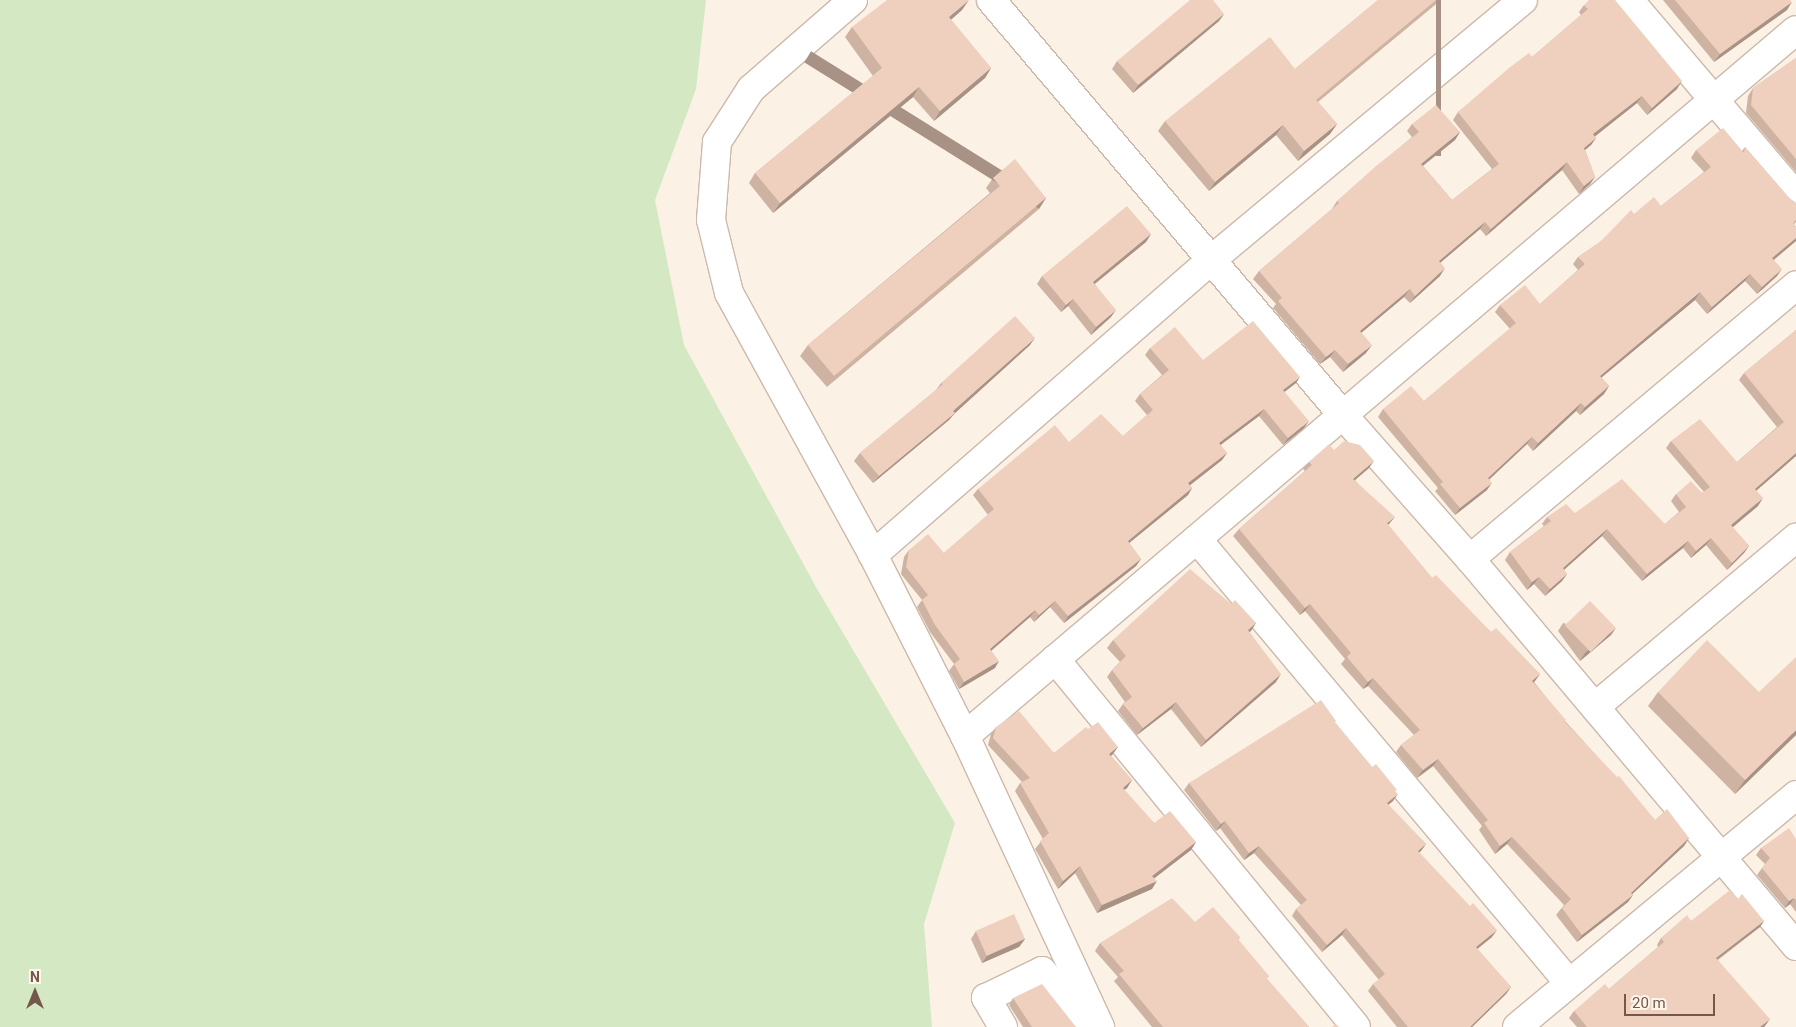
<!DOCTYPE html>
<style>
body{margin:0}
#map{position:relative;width:1796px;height:1027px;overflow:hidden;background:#fbf2e5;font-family:Roboto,sans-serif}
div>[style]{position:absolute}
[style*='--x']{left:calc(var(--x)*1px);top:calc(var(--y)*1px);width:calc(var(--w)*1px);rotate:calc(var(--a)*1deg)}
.green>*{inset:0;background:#d4e8c4}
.roads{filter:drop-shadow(1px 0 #ccb9ac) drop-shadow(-1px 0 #ccb9ac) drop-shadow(0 1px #ccb9ac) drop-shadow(0 -1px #ccb9ac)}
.minor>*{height:28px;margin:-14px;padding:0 14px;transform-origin:14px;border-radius:14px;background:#fff}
.wall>*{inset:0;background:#ceb3a3}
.shaded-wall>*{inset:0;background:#a79285;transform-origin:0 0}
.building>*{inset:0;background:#efd0be;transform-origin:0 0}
span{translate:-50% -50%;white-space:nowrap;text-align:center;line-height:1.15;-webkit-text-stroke:4.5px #fef6eb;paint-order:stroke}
.north{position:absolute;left:10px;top:967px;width:50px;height:50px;-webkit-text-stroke:4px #fef6eb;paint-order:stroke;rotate:0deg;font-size:14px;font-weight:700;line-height:20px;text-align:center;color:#73584b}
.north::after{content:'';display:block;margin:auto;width:18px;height:22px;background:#73584b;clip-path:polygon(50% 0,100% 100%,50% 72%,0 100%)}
.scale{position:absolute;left:1624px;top:994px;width:91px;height:22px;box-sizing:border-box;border:2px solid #73584b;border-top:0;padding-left:6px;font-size:15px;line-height:18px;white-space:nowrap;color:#73584b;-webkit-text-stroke:4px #fef6eb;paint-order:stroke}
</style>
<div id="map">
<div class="green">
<div style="clip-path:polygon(0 0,706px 0,696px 89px,655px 200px,684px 345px,816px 587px,955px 823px,924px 924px,932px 1027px,0 1027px)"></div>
</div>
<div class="roads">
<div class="minor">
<div style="--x:853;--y:0;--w:135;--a:138.9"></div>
<div style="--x:751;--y:89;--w:63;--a:122.7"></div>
<div style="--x:717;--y:142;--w:78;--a:94.4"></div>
<div style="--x:711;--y:220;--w:75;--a:76.1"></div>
<div style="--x:729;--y:293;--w:299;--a:61.2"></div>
<div style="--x:873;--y:555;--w:203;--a:63.1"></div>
<div style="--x:965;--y:736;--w:321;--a:65.1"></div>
<div style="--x:991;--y:0;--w:543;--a:49.71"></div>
<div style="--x:1342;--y:414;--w:193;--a:48.6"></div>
<div style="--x:1470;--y:559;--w:506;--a:49.89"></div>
<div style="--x:1629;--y:0;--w:257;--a:49.6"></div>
<div style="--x:1197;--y:539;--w:579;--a:50.04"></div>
<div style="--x:873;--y:555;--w:449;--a:-41.1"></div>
<div style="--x:1211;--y:260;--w:406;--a:-39.8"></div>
<div style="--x:1470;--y:559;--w:426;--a:-40"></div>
<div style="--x:1055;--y:659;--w:475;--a:50.7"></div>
<div style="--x:1595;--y:707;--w:263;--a:-40.1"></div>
<div style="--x:965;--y:736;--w:1090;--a:-40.35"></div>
<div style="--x:1003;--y:1027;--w:34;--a:-120"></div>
<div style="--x:986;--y:998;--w:62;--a:-25.7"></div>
<div style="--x:1042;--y:971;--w:71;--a:51.8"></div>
<div style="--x:1517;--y:1027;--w:363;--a:-39.7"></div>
</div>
</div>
<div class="wall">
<div style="clip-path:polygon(1378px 0,1441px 0,1318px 102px,1337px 124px,1330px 134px,1298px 161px,1276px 135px,1209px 191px,1158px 131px,1165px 121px,1295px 69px)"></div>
<div style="clip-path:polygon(1663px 0,1790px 0,1787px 10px,1714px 62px)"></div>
<div style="clip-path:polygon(1584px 5px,1677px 89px,1647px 115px,1637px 103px,1595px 136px,1596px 138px,1591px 145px,1585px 150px,1595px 177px,1590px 184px,1579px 194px,1562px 170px,1486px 236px,1480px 229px,1440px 263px,1440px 276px,1410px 303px,1404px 297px,1361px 333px,1366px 353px,1343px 372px,1330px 357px,1320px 364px,1273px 308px,1276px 304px,1253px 279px,1259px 271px,1332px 209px,1337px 201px,1412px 137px,1407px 131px,1412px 124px,1460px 132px,1455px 140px,1423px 166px,1452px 200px,1492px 169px,1453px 120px,1458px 112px,1532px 57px,1581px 15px,1579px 12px)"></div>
<div style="clip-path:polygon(962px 10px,951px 20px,991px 68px,985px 78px,934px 121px,913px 97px,773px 213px,749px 183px,755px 173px,873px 76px,845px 37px,852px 27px)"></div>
<div style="clip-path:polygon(1224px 14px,1219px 21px,1133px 93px,1112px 69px,1117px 61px)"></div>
<div style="clip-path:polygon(1796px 58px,1796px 172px,1746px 113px,1748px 96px,1753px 88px)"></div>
<div style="clip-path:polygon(1745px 147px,1790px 199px,1796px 203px,1796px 222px,1794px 224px,1796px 227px,1796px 241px,1774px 260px,1777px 276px,1757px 294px,1745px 281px,1707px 314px,1695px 300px,1601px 377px,1609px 386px,1604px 394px,1580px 415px,1576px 411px,1533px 451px,1527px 444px,1489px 480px,1487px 490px,1455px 515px,1435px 491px,1438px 488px,1378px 417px,1383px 409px,1424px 401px,1510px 329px,1495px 312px,1500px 305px,1540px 304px,1578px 270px,1573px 264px,1578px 257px,1600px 242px,1634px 214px,1661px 206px,1704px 172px,1691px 158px,1696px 150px,1742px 151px)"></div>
<div style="clip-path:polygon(993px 178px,1039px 209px,827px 387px,800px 356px,808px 345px,990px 193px,986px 188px)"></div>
<div style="clip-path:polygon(1151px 234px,1146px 242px,1095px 284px,1111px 317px,1091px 335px,1068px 306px,1061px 312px,1037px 284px,1042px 276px)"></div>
<div style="clip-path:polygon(1796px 330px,1796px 456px,1756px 491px,1758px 506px,1732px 527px,1749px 546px,1744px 553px,1727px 570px,1706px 545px,1691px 558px,1683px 548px,1642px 581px,1602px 536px,1564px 570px,1567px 574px,1562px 581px,1545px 596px,1534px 584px,1527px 590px,1505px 560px,1510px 552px,1544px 526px,1542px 524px,1547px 517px,1575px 513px,1665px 524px,1679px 512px,1671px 501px,1676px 494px,1702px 493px,1704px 492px,1666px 448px,1671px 441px,1737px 462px,1777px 427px,1739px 380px,1744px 373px)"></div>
<div style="clip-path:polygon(1030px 345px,955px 413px,949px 420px,873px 483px,854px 461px,860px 453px,936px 390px,941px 383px)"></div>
<div style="clip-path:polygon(1150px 348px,1296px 383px,1284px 392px,1304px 428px,1283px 445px,1259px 416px,1220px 445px,1227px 453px,1222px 460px,1190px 485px,1192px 488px,1188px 495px,1129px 543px,1141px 559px,1136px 566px,1064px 623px,1050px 607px,1034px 622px,1030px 617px,991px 651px,995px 668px,959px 689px,949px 671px,954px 664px,930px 632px,917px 607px,922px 600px,901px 574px,904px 557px,909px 550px,944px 553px,988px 515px,973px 495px,978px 489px,1069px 442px,1123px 436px,1147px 415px,1135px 401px,1140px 394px,1162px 375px,1145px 355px)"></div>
<div style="clip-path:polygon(1334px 450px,1369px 468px,1355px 480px,1389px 524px,1388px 525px,1432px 578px,1491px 632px,1540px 674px,1534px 682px,1565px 721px,1655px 820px,1689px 838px,1684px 846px,1632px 894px,1633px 895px,1628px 902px,1577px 942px,1556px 915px,1564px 905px,1507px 844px,1495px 854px,1479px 830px,1482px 826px,1433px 766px,1417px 778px,1396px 752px,1401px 745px,1414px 735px,1368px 686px,1363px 689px,1341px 664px,1345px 659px,1305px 611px,1300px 615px,1233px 536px,1239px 529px,1305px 471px,1303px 469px,1309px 462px)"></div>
<div style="clip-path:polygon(1231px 604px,1256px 623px,1249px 632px,1276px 682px,1201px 747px,1171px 709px,1137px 735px,1118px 711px,1123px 704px,1125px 702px,1107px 677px,1112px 670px,1120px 662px,1107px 648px,1113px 640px)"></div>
<div style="clip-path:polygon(1563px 623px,1611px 635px,1580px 661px,1558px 631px)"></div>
<div style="clip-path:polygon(1658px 692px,1796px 735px,1735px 794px,1648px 706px)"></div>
<div style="clip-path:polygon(1335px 723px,1372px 767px,1396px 792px,1393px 801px,1388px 805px,1426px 844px,1419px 853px,1492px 937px,1477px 949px,1511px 987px,1506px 994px,1472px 1027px,1397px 1027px,1368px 991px,1373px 984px,1379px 980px,1342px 935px,1322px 952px,1292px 916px,1296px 909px,1301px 905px,1254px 853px,1244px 860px,1220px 828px,1216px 831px,1184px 790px,1189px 783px)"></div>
<div style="clip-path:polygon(996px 727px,1054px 753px,1088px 729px,1118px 747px,1111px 756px,1132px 780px,1127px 788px,1124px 790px,1154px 823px,1196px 842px,1191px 850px,1154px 878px,1152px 889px,1097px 913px,1075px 873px,1058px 889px,1035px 849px,1043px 839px,1015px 791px,1020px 783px,1022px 782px,988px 745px,991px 734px)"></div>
<div style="clip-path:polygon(1796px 839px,1796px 912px,1790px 904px,1785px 908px,1757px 875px,1765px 864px,1756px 855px,1761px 848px)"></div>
<div style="clip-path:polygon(1738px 899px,1764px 921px,1760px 927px,1718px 960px,1765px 1026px,1764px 1027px,1577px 1027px,1569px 1018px,1574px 1011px,1609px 989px,1658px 947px,1657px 945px,1661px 938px,1691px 921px)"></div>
<div style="clip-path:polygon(1195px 922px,1240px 937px,1238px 940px,1267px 979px,1309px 1027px,1152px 1027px,1114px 981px,1118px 977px,1095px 951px,1100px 943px)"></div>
<div style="clip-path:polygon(976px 931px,1025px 939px,1019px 947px,982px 963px,971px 939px)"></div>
<div style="clip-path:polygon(1013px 998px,1076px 1027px,1023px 1027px,1009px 1005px)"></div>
</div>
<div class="shaded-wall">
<div style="clip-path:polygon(969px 0,962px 10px,942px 27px,949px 17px)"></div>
<div style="left:1436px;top:0;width:5px;height:156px"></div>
<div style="clip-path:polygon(1792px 2px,1787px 10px,1714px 62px,1720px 54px)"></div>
<div style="clip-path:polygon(1224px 14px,1219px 21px,1133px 93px,1138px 85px)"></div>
<div style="clip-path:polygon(991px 68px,985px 78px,934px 121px,940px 111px)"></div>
<div style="clip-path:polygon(1682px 81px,1677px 89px,1647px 115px,1652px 108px)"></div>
<div style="clip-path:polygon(919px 87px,913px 97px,773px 213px,780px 203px)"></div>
<div style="clip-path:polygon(1642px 96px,1637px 103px,1588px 142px,1593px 134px)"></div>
<div style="clip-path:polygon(1337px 124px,1330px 134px,1298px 161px,1304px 151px)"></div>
<div style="clip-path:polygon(1283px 125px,1276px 135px,1209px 191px,1215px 182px)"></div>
<div style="clip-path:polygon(1460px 132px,1455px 140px,1416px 171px,1421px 164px)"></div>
<div style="clip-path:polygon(1596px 138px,1591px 145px,1579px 155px,1584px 148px)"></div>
<div style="clip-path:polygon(1567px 162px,1562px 170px,1486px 236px,1491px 229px)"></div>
<div style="clip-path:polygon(1595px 177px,1590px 184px,1579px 194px,1584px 186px)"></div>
<div style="left:1046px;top:198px;width:13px;height:277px;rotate:122deg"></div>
<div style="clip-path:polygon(1485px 222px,1480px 229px,1434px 268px,1439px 261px)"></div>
<div style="clip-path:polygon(1151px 234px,1146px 242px,1088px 289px,1093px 282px)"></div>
<div style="clip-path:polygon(1796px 238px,1796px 241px,1767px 265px,1772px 258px)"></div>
<div style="clip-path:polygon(1445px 268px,1440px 276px,1410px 303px,1415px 296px)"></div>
<div style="clip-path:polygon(1782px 269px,1777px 276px,1757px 294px,1762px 287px)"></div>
<div style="clip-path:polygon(1750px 274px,1745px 281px,1707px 314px,1712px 307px)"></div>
<div style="clip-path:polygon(1410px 289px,1404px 297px,1354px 339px,1360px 331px)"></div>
<div style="clip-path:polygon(1700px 292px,1695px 300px,1595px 383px,1600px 376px)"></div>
<div style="clip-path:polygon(1073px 299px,1068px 306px,1061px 312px,1066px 305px)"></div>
<div style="clip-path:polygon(1116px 310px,1111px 317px,1091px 335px,1096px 327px)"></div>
<div style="clip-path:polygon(1035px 338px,1030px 345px,954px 414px,955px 413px,949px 420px,873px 483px,879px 476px,953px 411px)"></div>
<div style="clip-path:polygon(1372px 345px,1366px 353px,1343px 372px,1348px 364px)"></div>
<div style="clip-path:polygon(1335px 350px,1330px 357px,1320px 364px,1326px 357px)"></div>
<div style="clip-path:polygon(1300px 377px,1296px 383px,1278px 397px,1283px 390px)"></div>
<div style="clip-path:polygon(1609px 386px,1604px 394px,1580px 415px,1585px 407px)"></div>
<div style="clip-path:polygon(1581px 403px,1576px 411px,1533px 451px,1538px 443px)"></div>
<div style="clip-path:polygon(1264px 409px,1259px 416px,1214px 450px,1219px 443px)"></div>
<div style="clip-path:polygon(1309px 421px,1304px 428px,1283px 445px,1288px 438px)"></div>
<div style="clip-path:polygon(1532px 437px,1527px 444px,1483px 485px,1488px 478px)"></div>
<div style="clip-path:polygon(1227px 453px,1222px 460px,1184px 490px,1188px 483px)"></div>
<div style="clip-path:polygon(1796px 453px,1796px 456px,1750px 496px,1755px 489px)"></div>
<div style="clip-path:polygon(1374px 461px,1369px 468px,1348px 486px,1353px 479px)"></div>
<div style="clip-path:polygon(1492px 483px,1487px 490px,1455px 515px,1460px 508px)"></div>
<div style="clip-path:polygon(1192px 488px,1188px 495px,1123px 548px,1128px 541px)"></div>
<div style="clip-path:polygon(1763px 498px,1758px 506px,1726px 533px,1731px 525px)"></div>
<div style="clip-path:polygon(1395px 517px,1389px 524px,1382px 530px,1387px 523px)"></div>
<div style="clip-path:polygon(1607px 529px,1602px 536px,1558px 575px,1563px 568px)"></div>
<div style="clip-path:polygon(1711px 538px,1706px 545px,1691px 558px,1696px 551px)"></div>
<div style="clip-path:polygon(1688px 541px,1683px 548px,1642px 581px,1647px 574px)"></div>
<div style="clip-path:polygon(1749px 546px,1744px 553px,1727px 570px,1732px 563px)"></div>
<div style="clip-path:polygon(1141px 559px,1136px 566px,1064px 623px,1068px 616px)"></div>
<div style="clip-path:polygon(1567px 574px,1562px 581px,1545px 596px,1550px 589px)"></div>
<div style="clip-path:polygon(1539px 577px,1534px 584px,1527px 590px,1532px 582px)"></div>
<div style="clip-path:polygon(1055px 601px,1050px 607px,1034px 622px,1039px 615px)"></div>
<div style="clip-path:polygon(1310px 604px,1305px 611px,1300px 615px,1305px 608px)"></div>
<div style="clip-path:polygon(1035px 610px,1030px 617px,985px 656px,990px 649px)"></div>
<div style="clip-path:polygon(1256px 623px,1251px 631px,1243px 637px,1248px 630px)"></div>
<div style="clip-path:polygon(1616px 628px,1611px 635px,1580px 661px,1585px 653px)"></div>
<div style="clip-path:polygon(999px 661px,995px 668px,959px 689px,964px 682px)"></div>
<div style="clip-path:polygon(1281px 674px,1276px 682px,1201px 747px,1206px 740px)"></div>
<div style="clip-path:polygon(1540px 674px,1535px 681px,1527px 688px,1532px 681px)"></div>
<div style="clip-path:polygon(1373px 678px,1368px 686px,1363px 689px,1368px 682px)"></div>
<div style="clip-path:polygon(1176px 702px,1171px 709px,1137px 735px,1143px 728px)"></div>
<div style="clip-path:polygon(1796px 730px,1796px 735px,1735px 794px,1745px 780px)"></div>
<div style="clip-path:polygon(1118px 747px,1113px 754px,1104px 762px,1109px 754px)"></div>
<div style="clip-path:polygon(1438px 759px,1433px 766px,1417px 778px,1423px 770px)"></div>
<div style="clip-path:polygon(1132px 780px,1127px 788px,1117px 795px,1123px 788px)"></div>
<div style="clip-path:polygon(1398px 794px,1393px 801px,1382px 810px,1387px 803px)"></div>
<div style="clip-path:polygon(1225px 821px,1220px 828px,1216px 831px,1221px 824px)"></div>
<div style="clip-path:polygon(1512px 837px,1507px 844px,1495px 854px,1500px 846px)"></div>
<div style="clip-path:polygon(1689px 838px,1684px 846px,1626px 900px,1631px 893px)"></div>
<div style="clip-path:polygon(1196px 842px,1191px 850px,1147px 884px,1152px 876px)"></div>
<div style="clip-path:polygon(1426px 844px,1421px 851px,1413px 858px,1418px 851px)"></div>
<div style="clip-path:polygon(1259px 846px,1254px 853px,1244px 860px,1249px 853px)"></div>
<div style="clip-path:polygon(1080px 866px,1075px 873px,1058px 889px,1063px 881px)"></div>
<div style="clip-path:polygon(1157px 881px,1152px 889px,1097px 913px,1102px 905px)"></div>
<div style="clip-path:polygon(1633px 895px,1628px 902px,1577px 942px,1582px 935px)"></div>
<div style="clip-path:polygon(1794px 898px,1790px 904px,1785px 908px,1789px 901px)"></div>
<div style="clip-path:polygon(1764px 921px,1760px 927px,1711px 964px,1716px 958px)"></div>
<div style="clip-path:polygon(1346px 928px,1342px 935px,1322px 952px,1327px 945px)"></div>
<div style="clip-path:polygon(1497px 930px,1492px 937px,1471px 954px,1476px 947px)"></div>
<div style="clip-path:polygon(1025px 939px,1019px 947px,982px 963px,987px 956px)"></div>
<div style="clip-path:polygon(1511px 987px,1506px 994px,1472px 1027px,1470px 1027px)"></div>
<div style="clip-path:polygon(1770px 1019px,1765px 1026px,1764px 1027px,1760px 1027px)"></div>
</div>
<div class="building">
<div style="clip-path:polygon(887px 0,969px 0,949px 17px,991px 68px,940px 111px,919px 87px,780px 203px,755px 173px,882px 68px,852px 27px)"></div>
<div style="clip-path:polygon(1190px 0,1213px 0,1224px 14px,1138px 85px,1117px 61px)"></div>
<div style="clip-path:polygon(1378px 0,1436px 0,1316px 100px,1337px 124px,1304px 151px,1283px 125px,1215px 182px,1165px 121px,1270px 37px,1295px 69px)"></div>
<div style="clip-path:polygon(1589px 0,1615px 0,1682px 81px,1652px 108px,1642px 96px,1593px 134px,1596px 138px,1584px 148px,1595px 177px,1584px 186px,1567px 162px,1491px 229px,1485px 222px,1439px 261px,1445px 268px,1415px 296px,1410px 289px,1360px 331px,1372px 345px,1348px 364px,1335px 350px,1326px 357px,1278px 301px,1282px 298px,1259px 271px,1339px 203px,1337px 201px,1376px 166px,1419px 132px,1412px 124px,1436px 105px,1460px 132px,1421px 164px,1452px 200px,1499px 164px,1458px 112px,1509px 68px,1529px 53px,1532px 57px,1588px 9px,1584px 5px)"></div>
<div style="clip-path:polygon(1675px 0,1790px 0,1792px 2px,1720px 54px)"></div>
<div style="clip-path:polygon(1796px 58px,1796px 159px,1751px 105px,1753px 88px)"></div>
<div style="clip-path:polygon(1723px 128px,1744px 153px,1745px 147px,1790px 199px,1796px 203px,1796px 220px,1793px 223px,1796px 227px,1796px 238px,1772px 258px,1782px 269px,1762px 287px,1750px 274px,1712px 307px,1700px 292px,1600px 376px,1609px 386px,1585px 407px,1581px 403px,1538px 443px,1532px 437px,1488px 478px,1492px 483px,1460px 508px,1440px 484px,1443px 482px,1383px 409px,1411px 386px,1424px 401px,1516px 323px,1500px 305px,1525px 285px,1540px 304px,1585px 264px,1578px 257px,1600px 242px,1631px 210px,1634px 214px,1654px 197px,1661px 206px,1711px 167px,1696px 150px)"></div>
<div style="clip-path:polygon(1015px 159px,1046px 198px,834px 376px,808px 345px,1000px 186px,993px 178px)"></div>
<div style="clip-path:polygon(1127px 206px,1151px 234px,1093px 282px,1116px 310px,1096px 327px,1073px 299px,1066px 305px,1042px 276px)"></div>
<div style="clip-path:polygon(1015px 316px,1035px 338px,953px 411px,955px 413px,879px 476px,860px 453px,943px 384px,941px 383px)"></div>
<div style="clip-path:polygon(1253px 321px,1300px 377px,1283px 390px,1309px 421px,1288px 438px,1264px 409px,1219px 443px,1227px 453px,1188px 483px,1192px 488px,1128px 541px,1141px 559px,1068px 616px,1055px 601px,1039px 615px,1035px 610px,990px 649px,999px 661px,964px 682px,954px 664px,960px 659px,935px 625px,922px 600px,928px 595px,906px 567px,909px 550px,928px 534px,944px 553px,994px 509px,978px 489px,1055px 425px,1069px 442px,1101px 414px,1123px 436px,1153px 410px,1140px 394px,1169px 370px,1150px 348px,1175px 327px,1203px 360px)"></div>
<div style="clip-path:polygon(1796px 330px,1796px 453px,1755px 489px,1763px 498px,1731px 525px,1749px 546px,1732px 563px,1711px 538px,1696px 551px,1688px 541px,1647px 574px,1607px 529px,1563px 568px,1567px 574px,1550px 589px,1539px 577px,1532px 582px,1510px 552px,1551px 521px,1547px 517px,1566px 504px,1575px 513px,1622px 479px,1665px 524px,1686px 507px,1676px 494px,1691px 481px,1702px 493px,1710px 487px,1671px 441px,1700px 419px,1737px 462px,1784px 422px,1744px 373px)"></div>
<div style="clip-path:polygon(1344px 441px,1360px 445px,1374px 461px,1353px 479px,1395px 517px,1387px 523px,1432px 578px,1436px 575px,1491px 632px,1496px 628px,1540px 674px,1532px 681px,1566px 720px,1564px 721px,1617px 777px,1619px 776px,1655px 820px,1667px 809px,1689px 838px,1631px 893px,1633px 895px,1582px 935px,1562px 908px,1571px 899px,1512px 837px,1500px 846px,1484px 823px,1488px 820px,1438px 759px,1423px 770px,1401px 745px,1420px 730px,1373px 678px,1368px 682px,1347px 657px,1351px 653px,1310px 604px,1305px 608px,1239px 529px,1312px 465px,1309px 462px,1329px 444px,1334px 450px)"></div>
<div style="clip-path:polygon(1190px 569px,1231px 604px,1235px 600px,1256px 623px,1248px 630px,1281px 674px,1206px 740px,1176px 702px,1143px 728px,1123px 704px,1132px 697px,1112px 670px,1126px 656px,1113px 640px)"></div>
<div style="left:1590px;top:601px;width:37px;height:35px;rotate:46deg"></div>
<div style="clip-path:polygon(1707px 640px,1759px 692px,1796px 657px,1796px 730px,1745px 780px,1658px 692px)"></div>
<div style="clip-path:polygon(1321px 700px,1336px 721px,1335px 722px,1372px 767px,1376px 764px,1397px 790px,1395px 791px,1398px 794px,1387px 803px,1426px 844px,1418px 851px,1470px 906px,1473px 903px,1497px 930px,1476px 947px,1511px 987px,1470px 1027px,1408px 1027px,1373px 984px,1385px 974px,1346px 928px,1327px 945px,1296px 909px,1307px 900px,1259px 846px,1249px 853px,1225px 821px,1221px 824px,1189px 783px)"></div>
<div style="clip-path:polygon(1019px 711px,1054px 753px,1086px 727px,1088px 729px,1098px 722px,1118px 747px,1109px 754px,1132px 780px,1123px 788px,1154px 823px,1170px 811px,1196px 842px,1152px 876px,1157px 881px,1102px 905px,1080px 866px,1063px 881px,1040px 841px,1049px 833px,1020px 783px,1030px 778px,993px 738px,996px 727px)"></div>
<div style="clip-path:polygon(1789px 828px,1796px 839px,1796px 900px,1794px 898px,1789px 901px,1762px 868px,1770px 858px,1761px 848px)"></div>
<div style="clip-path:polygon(1730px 890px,1738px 899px,1742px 894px,1764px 921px,1716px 958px,1770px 1019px,1760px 1027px,1587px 1027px,1574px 1011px,1605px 984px,1609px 989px,1664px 942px,1661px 938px,1687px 915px,1691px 921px)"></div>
<div style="clip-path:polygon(1172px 898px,1195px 922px,1213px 907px,1240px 937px,1238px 939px,1269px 976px,1267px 979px,1309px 1027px,1163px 1027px,1119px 974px,1124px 971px,1100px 943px)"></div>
<div style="left:1014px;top:914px;width:27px;height:42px;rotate:66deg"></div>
<div style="clip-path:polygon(1042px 984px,1076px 1027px,1032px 1027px,1013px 998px)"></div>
<div style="clip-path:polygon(1336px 1024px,1339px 1027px,1332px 1027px)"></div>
</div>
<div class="north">N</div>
<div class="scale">20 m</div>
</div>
